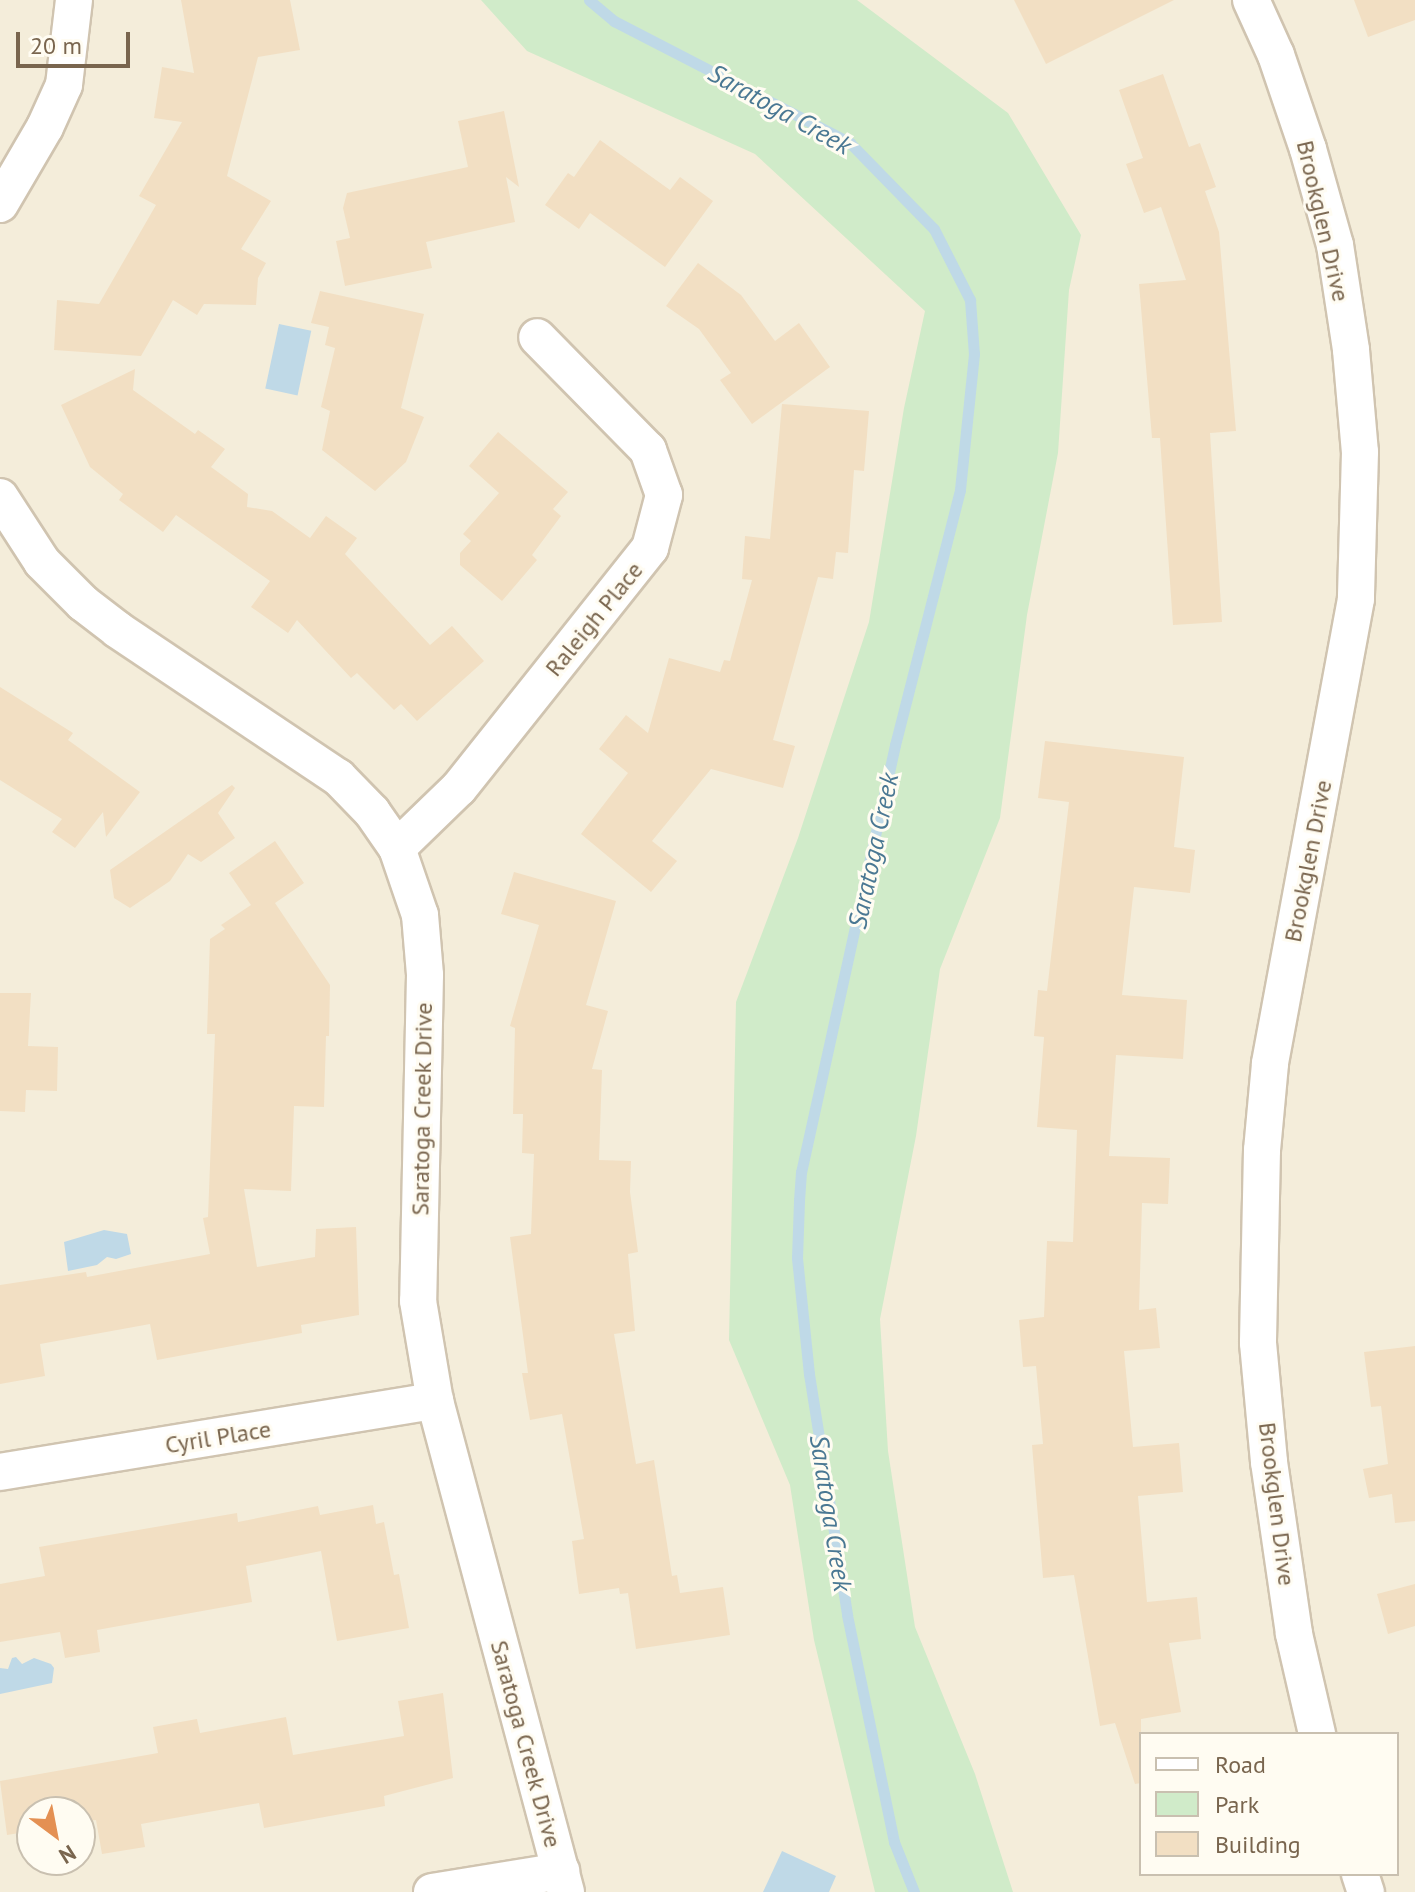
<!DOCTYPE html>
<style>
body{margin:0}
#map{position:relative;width:1415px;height:1892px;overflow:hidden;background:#fdf9ec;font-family:"PT Sans",sans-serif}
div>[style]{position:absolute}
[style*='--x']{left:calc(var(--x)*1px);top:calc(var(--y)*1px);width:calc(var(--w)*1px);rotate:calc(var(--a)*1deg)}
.residential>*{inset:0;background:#f4edda}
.green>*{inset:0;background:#d0ebc9}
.water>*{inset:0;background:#bfd9e7;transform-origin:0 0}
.stream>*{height:11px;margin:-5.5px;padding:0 5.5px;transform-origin:5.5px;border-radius:5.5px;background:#bfd9e7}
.building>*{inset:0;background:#f2dfc3}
.roads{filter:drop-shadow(2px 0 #d0c4b0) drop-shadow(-2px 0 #d0c4b0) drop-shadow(0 2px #d0c4b0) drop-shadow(0 -2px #d0c4b0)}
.minor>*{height:36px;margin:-18px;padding:0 18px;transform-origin:18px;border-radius:18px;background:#fff}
span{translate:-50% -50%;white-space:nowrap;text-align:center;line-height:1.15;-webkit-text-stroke:6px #fffcf2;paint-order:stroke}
.street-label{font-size:24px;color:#79654e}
.water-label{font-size:26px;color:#4a7893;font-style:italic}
.legend{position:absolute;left:1139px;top:1732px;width:260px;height:144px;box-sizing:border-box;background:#fffcf2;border:2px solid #c9c0b0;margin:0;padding:10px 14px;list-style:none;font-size:24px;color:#79654e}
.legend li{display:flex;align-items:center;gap:16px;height:40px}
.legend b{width:40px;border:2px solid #c9c0b0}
.north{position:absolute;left:16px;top:1796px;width:80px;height:80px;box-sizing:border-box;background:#fffcf2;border:2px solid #c9c0b0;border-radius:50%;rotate:148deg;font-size:22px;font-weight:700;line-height:32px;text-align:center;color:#79654e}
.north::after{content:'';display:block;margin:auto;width:28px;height:36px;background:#e49053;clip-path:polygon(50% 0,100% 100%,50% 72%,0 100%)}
.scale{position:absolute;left:16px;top:32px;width:114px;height:36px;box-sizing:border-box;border:4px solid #79654e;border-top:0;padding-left:10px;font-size:24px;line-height:28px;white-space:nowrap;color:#79654e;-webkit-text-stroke:6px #fffcf2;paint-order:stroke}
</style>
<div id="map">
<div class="residential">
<div style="clip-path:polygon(evenodd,0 0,1415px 0,1415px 1892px,0 1892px,0 0,1141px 1734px,1397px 1734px,1397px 1874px,1141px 1874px,1141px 1734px,0 0,32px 1812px,80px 1812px,80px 1860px,32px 1860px,32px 1812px)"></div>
</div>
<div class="green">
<div style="clip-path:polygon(481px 0,857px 0,1008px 113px,1081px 235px,1069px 290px,1058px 453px,1027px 615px,1000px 818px,940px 969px,916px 1136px,880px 1319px,888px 1451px,915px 1627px,975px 1774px,1013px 1892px,875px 1892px,814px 1640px,790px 1485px,729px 1340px,736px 1002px,798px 838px,869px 622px,904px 408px,925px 311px,755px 154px,527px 51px)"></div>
</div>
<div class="water">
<div style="left:279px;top:324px;width:33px;height:66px;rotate:12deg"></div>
<div style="clip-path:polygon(104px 1230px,127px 1234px,131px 1254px,116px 1259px,107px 1257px,97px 1265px,68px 1271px,64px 1242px)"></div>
<div style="clip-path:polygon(16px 1657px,22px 1664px,34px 1658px,51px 1664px,54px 1668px,52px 1683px,0 1694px,0 1668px,8px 1669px,12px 1658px)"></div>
<div style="clip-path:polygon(782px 1851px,836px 1876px,829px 1892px,763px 1892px)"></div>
</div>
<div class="stream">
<div style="--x:589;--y:0;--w:33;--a:40"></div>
<div style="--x:614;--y:21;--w:266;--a:27.3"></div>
<div style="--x:850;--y:143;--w:120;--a:45.7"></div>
<div style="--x:934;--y:229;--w:80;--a:63.1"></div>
<div style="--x:970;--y:300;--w:54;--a:85.8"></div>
<div style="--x:974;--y:354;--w:137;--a:95.9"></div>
<div style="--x:960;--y:490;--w:263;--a:104.3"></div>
<div style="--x:895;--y:745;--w:437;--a:102.4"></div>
<div style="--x:801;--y:1172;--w:29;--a:94"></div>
<div style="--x:799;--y:1201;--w:57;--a:92"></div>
<div style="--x:797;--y:1258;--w:117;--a:84.1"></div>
<div style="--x:809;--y:1374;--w:244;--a:81"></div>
<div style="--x:847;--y:1615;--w:232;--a:78.3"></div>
<div style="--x:894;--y:1842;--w:54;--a:68.2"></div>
</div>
<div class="building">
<div style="clip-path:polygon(181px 0,290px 0,300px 50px,258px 57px,227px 176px,271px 201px,241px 249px,266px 263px,258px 278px,256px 305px,204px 304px,197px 315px,173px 300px,141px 356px,54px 350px,57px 300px,99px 304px,156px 205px,139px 196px,182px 122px,154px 118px,162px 67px,194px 73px)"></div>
<div style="clip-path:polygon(1014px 0,1174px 0,1046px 64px)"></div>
<div style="clip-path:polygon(1354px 0,1415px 0,1415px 20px,1368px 37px)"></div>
<div style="clip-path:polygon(1163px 74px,1189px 147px,1200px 143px,1216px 187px,1205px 191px,1219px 232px,1236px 431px,1210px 433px,1222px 622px,1173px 625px,1160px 438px,1152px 438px,1139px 284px,1186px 280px,1161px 207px,1144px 213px,1126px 164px,1143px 158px,1119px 90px)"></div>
<div style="clip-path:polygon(504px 111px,519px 187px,506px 177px,515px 222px,426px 242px,432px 268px,345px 286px,336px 241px,350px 238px,343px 208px,347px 193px,468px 167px,458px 121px)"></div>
<div style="clip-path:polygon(600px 140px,670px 190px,680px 177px,713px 201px,665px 267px,590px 213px,579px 229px,545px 205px,568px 173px,574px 177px)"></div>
<div style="clip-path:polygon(698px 263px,741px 295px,775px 341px,799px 323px,830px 367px,752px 424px,720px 380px,731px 373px,699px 329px,666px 306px)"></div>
<div style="clip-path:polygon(320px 291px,424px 314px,401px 408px,424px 417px,406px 462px,375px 491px,322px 450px,330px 411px,321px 407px,335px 348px,325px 345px,329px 327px,311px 323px)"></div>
<div style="clip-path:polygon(135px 369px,133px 390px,195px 434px,198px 430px,225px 449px,211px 467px,248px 494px,247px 507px,272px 511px,310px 538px,326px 516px,357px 538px,345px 554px,430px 645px,452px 626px,484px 661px,417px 721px,401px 704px,394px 710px,357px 673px,351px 678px,297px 620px,288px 633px,251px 607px,270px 581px,176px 515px,163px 532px,119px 500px,123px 494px,90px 467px,61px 405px)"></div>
<div style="clip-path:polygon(782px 404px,869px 411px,864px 471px,854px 470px,848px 553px,836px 552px,833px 579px,818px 577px,773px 740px,795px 746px,783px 788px,711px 769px,652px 841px,677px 861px,651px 892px,581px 834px,628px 773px,599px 749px,626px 715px,648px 733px,669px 658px,720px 672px,724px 660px,730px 661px,752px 580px,742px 579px,745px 536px,770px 539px)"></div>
<div style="clip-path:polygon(498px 432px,568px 492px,553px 509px,561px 516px,532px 555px,537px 560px,502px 601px,460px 565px,460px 553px,471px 541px,463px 534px,499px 493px,469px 466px)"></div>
<div style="clip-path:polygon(0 687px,73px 733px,68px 740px,140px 792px,106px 837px,103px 812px,75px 848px,52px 832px,62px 819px,0 780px)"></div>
<div style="clip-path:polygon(1045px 741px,1184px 757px,1174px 847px,1195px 850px,1190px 893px,1134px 887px,1122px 995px,1187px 1000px,1183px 1059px,1116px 1055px,1109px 1156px,1170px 1158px,1168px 1204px,1142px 1203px,1139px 1310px,1156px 1308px,1160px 1348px,1124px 1351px,1133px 1447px,1179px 1443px,1183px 1492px,1138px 1496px,1147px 1602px,1197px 1597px,1201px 1639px,1169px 1643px,1181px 1712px,1141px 1719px,1141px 1783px,1135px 1784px,1115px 1723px,1100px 1726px,1074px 1575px,1043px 1578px,1032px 1445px,1043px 1444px,1036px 1366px,1023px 1367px,1019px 1320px,1044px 1317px,1047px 1241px,1073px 1242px,1077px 1130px,1037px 1127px,1044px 1037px,1034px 1036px,1038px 990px,1047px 991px,1069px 802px,1038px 798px)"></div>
<div style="clip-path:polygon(232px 785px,235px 788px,218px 813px,235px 838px,201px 862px,188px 854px,170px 881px,130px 908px,114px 898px,110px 870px)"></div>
<div style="clip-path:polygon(275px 841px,304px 883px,275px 903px,330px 985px,329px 1036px,326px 1036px,324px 1107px,294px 1106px,291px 1191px,244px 1189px,257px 1267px,315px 1257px,316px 1229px,356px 1227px,359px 1315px,301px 1325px,302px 1333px,157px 1360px,150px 1324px,40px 1344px,45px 1376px,0 1384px,0 1285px,86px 1272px,87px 1277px,210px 1254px,203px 1218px,208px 1217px,215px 1034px,207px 1034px,210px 939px,225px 929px,221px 925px,251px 905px,229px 873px)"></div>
<div style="clip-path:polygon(514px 872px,616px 901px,586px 1005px,608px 1011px,592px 1069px,602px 1070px,599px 1160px,631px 1161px,630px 1192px,638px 1252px,628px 1254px,635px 1331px,614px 1334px,636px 1464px,654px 1460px,672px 1576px,677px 1575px,680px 1593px,723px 1587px,730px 1635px,636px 1649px,628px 1593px,620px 1594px,619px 1588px,579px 1594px,572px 1541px,584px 1539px,562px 1414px,530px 1420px,522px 1373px,528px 1373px,510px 1237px,531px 1234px,534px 1154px,522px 1153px,523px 1114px,513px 1114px,515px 1028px,510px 1026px,539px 925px,501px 914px)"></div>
<div style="clip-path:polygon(0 993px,31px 993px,28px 1046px,58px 1047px,57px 1091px,26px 1090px,25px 1112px,0 1111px)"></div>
<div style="clip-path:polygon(1415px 1346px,1415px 1521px,1395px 1523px,1392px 1494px,1369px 1498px,1363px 1469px,1388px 1464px,1381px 1406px,1371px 1407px,1364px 1352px)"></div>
<div style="clip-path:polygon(373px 1505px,376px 1524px,384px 1522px,394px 1575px,399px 1574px,409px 1628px,337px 1641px,321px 1551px,246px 1566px,252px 1602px,97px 1630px,100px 1652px,65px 1658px,60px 1632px,0 1642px,0 1584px,45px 1576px,39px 1547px,237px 1513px,238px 1522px,318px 1506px,320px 1515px)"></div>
<div style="clip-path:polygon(1415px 1584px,1415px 1626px,1388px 1634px,1377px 1594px)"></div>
<div style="clip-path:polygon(443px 1693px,453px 1778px,384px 1796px,385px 1806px,264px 1828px,259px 1803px,141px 1824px,145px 1847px,102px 1854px,96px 1820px,80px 1822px,80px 1812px,32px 1812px,32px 1831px,7px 1835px,0 1781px,158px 1753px,153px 1727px,197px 1719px,200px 1733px,286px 1717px,293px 1755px,404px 1736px,398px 1701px)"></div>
</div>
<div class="roads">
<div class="minor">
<div style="--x:1251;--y:0;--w:60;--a:65.6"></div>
<div style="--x:1276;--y:55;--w:99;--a:71.2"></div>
<div style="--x:1308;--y:149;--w:100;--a:74.3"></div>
<div style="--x:1335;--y:245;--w:106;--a:81.3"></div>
<div style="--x:1351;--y:350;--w:102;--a:85"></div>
<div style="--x:1360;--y:452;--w:147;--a:91.6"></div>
<div style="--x:1356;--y:599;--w:473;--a:100.5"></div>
<div style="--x:1270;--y:1064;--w:86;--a:95.3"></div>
<div style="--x:1262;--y:1150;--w:193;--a:91.2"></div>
<div style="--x:1258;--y:1343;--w:120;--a:84.7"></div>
<div style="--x:1269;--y:1462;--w:174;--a:81.7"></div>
<div style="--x:1294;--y:1634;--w:103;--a:77"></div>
<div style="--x:0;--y:204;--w:89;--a:-59.7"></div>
<div style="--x:45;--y:127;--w:46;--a:-65.7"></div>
<div style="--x:64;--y:85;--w:86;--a:-83.3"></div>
<div style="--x:0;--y:497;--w:77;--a:57.1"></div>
<div style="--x:42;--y:562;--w:58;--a:45"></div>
<div style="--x:83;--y:603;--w:44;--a:37.6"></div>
<div style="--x:118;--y:630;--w:265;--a:33.8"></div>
<div style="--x:338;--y:777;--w:49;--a:45.8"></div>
<div style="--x:372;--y:812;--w:44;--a:55.2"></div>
<div style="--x:397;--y:848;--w:71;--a:71.1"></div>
<div style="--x:420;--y:915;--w:60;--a:85.2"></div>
<div style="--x:425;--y:975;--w:326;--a:91.2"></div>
<div style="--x:418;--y:1301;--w:101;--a:80.4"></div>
<div style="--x:435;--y:1401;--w:508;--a:75.06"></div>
<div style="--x:397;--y:848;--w:86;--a:-44.1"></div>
<div style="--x:459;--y:788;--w:307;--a:-51.5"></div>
<div style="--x:650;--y:548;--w:55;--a:-75.2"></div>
<div style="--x:664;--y:495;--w:48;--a:-109.6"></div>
<div style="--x:648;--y:450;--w:158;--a:-134.5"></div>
<div style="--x:0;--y:1472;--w:441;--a:-9.3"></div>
<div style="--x:1360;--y:1874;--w:19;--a:72"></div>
<div style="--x:432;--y:1892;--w:131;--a:-9.2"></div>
</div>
</div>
<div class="street-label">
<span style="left:1323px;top:221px;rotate:77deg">Brookglen Drive</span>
<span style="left:594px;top:619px;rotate:-51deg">Raleigh Place</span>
<span style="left:1308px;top:861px;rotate:-79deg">Brookglen Drive</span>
<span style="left:422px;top:1109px;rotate:-89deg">Saratoga Creek Drive</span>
<span style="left:218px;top:1437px;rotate:-9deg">Cyril Place</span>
<span style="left:1277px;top:1504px;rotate:83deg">Brookglen Drive</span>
<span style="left:526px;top:1744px;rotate:75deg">Saratoga Creek Drive</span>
</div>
<div class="water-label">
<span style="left:780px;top:109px;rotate:29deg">Saratoga Creek</span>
<span style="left:873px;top:851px;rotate:-78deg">Saratoga Creek</span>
<span style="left:831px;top:1513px;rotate:81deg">Saratoga Creek</span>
</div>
<ul class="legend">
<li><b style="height:10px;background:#fff"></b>Road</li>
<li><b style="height:22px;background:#d0ebc9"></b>Park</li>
<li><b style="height:22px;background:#f2dfc3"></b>Building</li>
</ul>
<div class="north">N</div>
<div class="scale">20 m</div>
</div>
